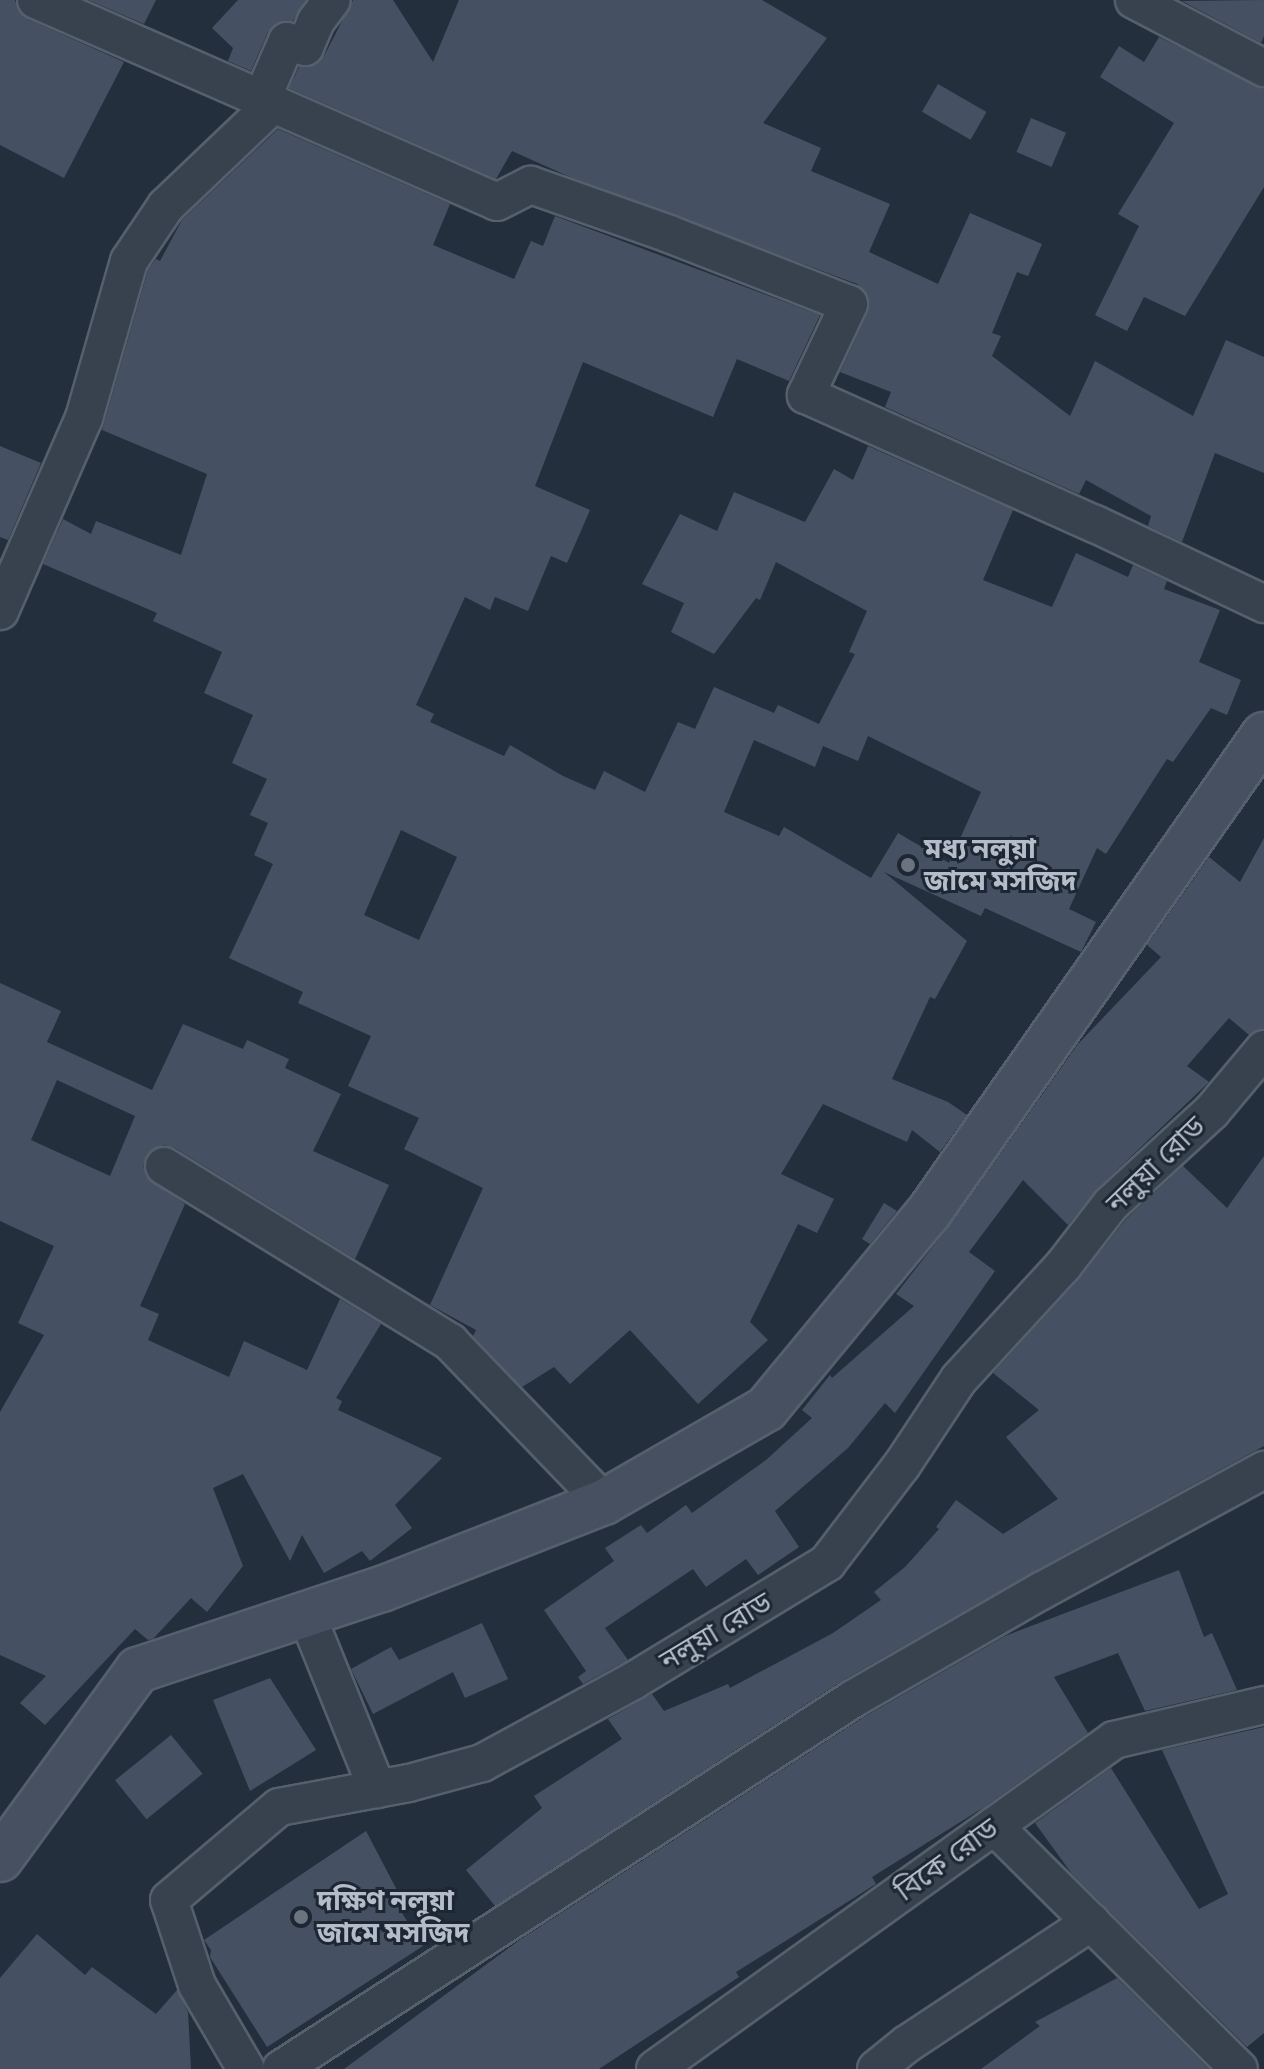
<!DOCTYPE html>
<meta charset="utf-8">
<style>
body{margin:0}
#map{position:relative;width:1264px;height:2069px;overflow:hidden;background:#242f3e;font-family:Poppins,"Noto Sans Bengali",sans-serif}
div>[style]{position:absolute}
[style*='--x']{left:calc(var(--x)*1px);top:calc(var(--y)*1px);width:calc(var(--w)*1px);rotate:calc(var(--a)*1deg)}
.building>*{inset:0;background:#455162;transform-origin:0 0}
.roads{filter:drop-shadow(2px 0 #565f6c) drop-shadow(-2px 0 #565f6c) drop-shadow(0 2px #565f6c) drop-shadow(0 -2px #565f6c)}
.minor>*{height:36px;margin:-18px;padding:0 18px;transform-origin:18px;border-radius:18px;background:#38414e}
.secondary>*{height:44px;margin:-22px;padding:0 22px;transform-origin:22px;border-radius:22px;background:#465061}
.dots>*{width:22px;height:22px;translate:-50% -50%;box-sizing:border-box;border:4px solid #1d2633;border-radius:50%}
span{translate:-50% -50%;white-space:nowrap;text-align:center;line-height:1.15;-webkit-text-stroke:6px #1d2633;paint-order:stroke}
.poi-label{font-size:28px;color:#b4bcc9;font-weight:700}
.left{translate:0 -50%;text-align:left}
.street-label{font-size:28px;color:#b4bcc9}
</style>
<div id="map">
<div class="building">
<div style="clip-path:polygon(0 0,15px 0,19px 12px,28px 19px,124px 62px,64px 178px,0 145px)"></div>
<div style="clip-path:polygon(88px 0,156px 0,144px 24px)"></div>
<div style="clip-path:polygon(238px 0,306px 0,293px 21px,283px 21px,268px 32px,251px 71px,228px 61px,233px 48px,212px 28px)"></div>
<div style="clip-path:polygon(353px 0,393px 0,433px 62px,459px 0,762px 0,827px 38px,763px 123px,821px 148px,811px 171px,890px 204px,869px 252px,938px 284px,970px 213px,1042px 244px,1028px 276px,1017px 272px,992px 333px,1001px 336px,992px 356px,1070px 416px,1095px 361px,1193px 416px,1226px 340px,1264px 357px,1264px 473px,1215px 453px,1182px 542px,1148px 526px,1151px 516px,1086px 480px,1079px 494px,885px 407px,891px 392px,840px 372px,868px 312px,866px 292px,857px 284px,570px 177px,512px 151px,496px 179px,289px 88px,299px 67px,309px 67px,324px 56px)"></div>
<div style="clip-path:polygon(1264px 0,1264px 36px,1261px 43px,1182px 1px)"></div>
<div style="clip-path:polygon(1159px 37px,1264px 89px,1264px 187px,1185px 316px,1144px 297px,1127px 331px,1095px 315px,1139px 226px,1118px 214px,1174px 123px,1100px 77px,1119px 46px,1144px 62px)"></div>
<div style="left:938px;top:84px;width:56px;height:32px;rotate:30deg"></div>
<div style="left:1031px;top:118px;width:38px;height:37px;rotate:23deg"></div>
<div style="clip-path:polygon(evenodd,278px 129px,450px 204px,433px 245px,514px 279px,531px 241px,543px 246px,555px 216px,820px 315px,789px 381px,737px 359px,713px 417px,583px 362px,535px 486px,590px 510px,567px 563px,551px 556px,528px 611px,495px 597px,490px 610px,465px 597px,416px 705px,434px 714px,430px 722px,504px 756px,510px 745px,563px 776px,595px 790px,604px 771px,645px 792px,678px 722px,695px 729px,714px 687px,774px 713px,778px 705px,819px 724px,855px 654px,849px 652px,867px 611px,776px 562px,760px 600px,756px 598px,714px 654px,671px 632px,684px 603px,642px 584px,680px 514px,717px 531px,734px 492px,805px 522px,834px 469px,853px 480px,868px 446px,1013px 510px,983px 580px,1052px 607px,1076px 553px,1128px 577px,1133px 565px,1167px 581px,1164px 589px,1220px 610px,1199px 662px,1241px 680px,1227px 715px,1211px 708px,1173px 762px,1167px 759px,1106px 854px,1097px 848px,1069px 909px,1096px 922px,1081px 952px,985px 908px,981px 916px,884px 872px,967px 941px,935px 999px,930px 997px,892px 1079px,948px 1102px,967px 1115px,940px 1152px,912px 1130px,907px 1142px,823px 1104px,781px 1174px,834px 1199px,817px 1233px,798px 1224px,750px 1322px,768px 1340px,698px 1404px,630px 1330px,570px 1384px,554px 1367px,522px 1387px,473px 1336px,476px 1330px,430px 1305px,483px 1188px,404px 1149px,419px 1118px,348px 1086px,371px 1036px,298px 1003px,303px 992px,229px 958px,273px 864px,254px 855px,268px 823px,250px 815px,267px 779px,232px 763px,253px 715px,204px 693px,222px 652px,153px 621px,157px 613px,43px 564px,63px 519px,91px 534px,96px 521px,181px 555px,207px 474px,102px 430px,148px 270px,156px 259px,160px 261px,182px 220px,278px 129px,868px 736px,981px 792px,949px 863px,898px 833px,871px 878px,784px 827px,779px 836px,724px 812px,754px 740px,815px 767px,823px 746px,858px 761px,868px 736px,278px 129px,401px 830px,457px 857px,419px 940px,364px 915px,401px 830px)"></div>
<div style="clip-path:polygon(0 446px,41px 463px,8px 540px,0 537px)"></div>
<div style="clip-path:polygon(1264px 838px,1264px 1029px,1249px 1035px,1229px 1018px,1187px 1066px,1209px 1082px,1097px 1189px,1068px 1225px,1023px 1180px,969px 1252px,995px 1271px,895px 1413px,885px 1403px,848px 1448px,775px 1511px,799px 1547px,758px 1575px,746px 1559px,706px 1587px,693px 1569px,605px 1628px,628px 1660px,583px 1684px,578px 1677px,586px 1671px,544px 1610px,614px 1561px,605px 1548px,641px 1525px,647px 1533px,686px 1505px,692px 1513px,766px 1460px,812px 1418px,802px 1410px,830px 1375px,832px 1378px,914px 1306px,896px 1294px,949px 1226px,1078px 1044px,1161px 957px,1147px 945px,1209px 857px,1240px 882px)"></div>
<div style="clip-path:polygon(evenodd,0 983px,61px 1011px,47px 1042px,152px 1090px,183px 1024px,243px 1049px,247px 1040px,289px 1059px,285px 1068px,341px 1094px,313px 1151px,389px 1185px,355px 1259px,175px 1148px,164px 1145px,147px 1154px,143px 1166px,146px 1177px,185px 1204px,140px 1306px,159px 1314px,148px 1340px,229px 1377px,244px 1341px,307px 1370px,340px 1299px,381px 1324px,336px 1398px,342px 1401px,338px 1410px,442px 1458px,395px 1505px,412px 1528px,370px 1561px,362px 1551px,324px 1573px,302px 1535px,290px 1561px,243px 1474px,213px 1488px,243px 1566px,207px 1612px,191px 1598px,153px 1639px,148px 1640px,135px 1629px,45px 1725px,20px 1703px,46px 1676px,0 1655px,0 1412px,44px 1335px,18px 1323px,54px 1246px,0 1221px,0 983px,57px 1080px,135px 1116px,110px 1176px,31px 1140px,57px 1080px)"></div>
<div style="clip-path:polygon(1264px 1156px,1264px 1446px,1031px 1573px,842px 1681px,495px 1906px,466px 1870px,542px 1808px,534px 1796px,622px 1739px,608px 1719px,652px 1694px,664px 1711px,728px 1684px,730px 1688px,833px 1633px,881px 1600px,874px 1592px,905px 1567px,939px 1529px,936px 1527px,956px 1500px,1003px 1534px,1058px 1499px,1006px 1437px,1039px 1410px,993px 1373px,1078px 1280px,1127px 1218px,1183px 1166px,1227px 1208px)"></div>
<div style="clip-path:polygon(884px 1203px,897px 1211px,870px 1244px,862px 1239px)"></div>
<div style="clip-path:polygon(1179px 1570px,1204px 1637px,1212px 1633px,1237px 1690px,1145px 1711px,1118px 1653px,1054px 1677px,1088px 1733px,986px 1806px,872px 1877px,876px 1884px,736px 1972px,739px 1977px,599px 2069px,344px 2069px,521px 1939px,864px 1717px,1005px 1636px)"></div>
<div style="clip-path:polygon(482px 1623px,508px 1679px,465px 1698px,453px 1672px,373px 1714px,351px 1669px,391px 1647px,399px 1660px)"></div>
<div style="clip-path:polygon(270px 1678px,316px 1750px,250px 1791px,213px 1700px)"></div>
<div style="clip-path:polygon(1264px 1727px,1264px 2033px,1247px 2047px,1072px 1874px,1035px 1823px,1111px 1768px,1199px 1909px,1228px 1894px,1162px 1750px)"></div>
<div style="left:171px;top:1735px;width:50px;height:72px;rotate:51deg"></div>
<div style="clip-path:polygon(366px 1831px,399px 1894px,393px 1899px,423px 1946px,267px 2047px,210px 1957px,211px 1950px,204px 1940px)"></div>
<div style="clip-path:polygon(37px 1934px,85px 1975px,92px 1967px,156px 2014px,177px 1990px,188px 2012px,191px 2069px,0 2069px,0 1978px)"></div>
<div style="clip-path:polygon(1117px 1978px,1209px 2069px,981px 2069px,1040px 2026px,1035px 2022px)"></div>
</div>
<div class="roads">
<div class="minor">
<div style="--x:36;--y:0;--w:503;--a:23.66"></div>
<div style="--x:497;--y:202;--w:38;--a:-27"></div>
<div style="--x:531;--y:185;--w:146;--a:19.5"></div>
<div style="--x:669;--y:234;--w:193;--a:21.3"></div>
<div style="--x:849;--y:304;--w:101;--a:115.3"></div>
<div style="--x:806;--y:395;--w:316;--a:24.1"></div>
<div style="--x:1095;--y:524;--w:187;--a:25.3"></div>
<div style="--x:1134;--y:0;--w:147;--a:27.6"></div>
<div style="--x:261;--y:101;--w:65;--a:-66.6"></div>
<div style="--x:287;--y:41;--w:19;--a:18"></div>
<div style="--x:305;--y:47;--w:28;--a:-67"></div>
<div style="--x:316;--y:21;--w:26;--a:-53"></div>
<div style="--x:0;--y:611;--w:210;--a:-66.5"></div>
<div style="--x:84;--y:418;--w:163;--a:-74"></div>
<div style="--x:129;--y:261;--w:66;--a:-56.1"></div>
<div style="--x:166;--y:206;--w:145;--a:-43.6"></div>
<div style="--x:164;--y:1166;--w:336;--a:31.6"></div>
<div style="--x:450;--y:1342;--w:222;--a:46.1"></div>
<div style="--x:306;--y:1613;--w:190;--a:68"></div>
<div style="--x:994;--y:1826;--w:345;--a:44.8"></div>
<div style="--x:246;--y:2069;--w:97;--a:-120.3"></div>
<div style="--x:197;--y:1985;--w:89;--a:-108.2"></div>
<div style="--x:169;--y:1900;--w:144;--a:-40.2"></div>
<div style="--x:279;--y:1807;--w:132;--a:-10.5"></div>
<div style="--x:409;--y:1783;--w:76;--a:-15.3"></div>
<div style="--x:482;--y:1763;--w:172;--a:-28.5"></div>
<div style="--x:633;--y:1681;--w:227;--a:-31.3"></div>
<div style="--x:827;--y:1563;--w:123;--a:-52.6"></div>
<div style="--x:902;--y:1465;--w:103;--a:-56.5"></div>
<div style="--x:959;--y:1379;--w:154;--a:-47.4"></div>
<div style="--x:1063;--y:1266;--w:78;--a:-52.3"></div>
<div style="--x:1111;--y:1204;--w:137;--a:-42.6"></div>
<div style="--x:1212;--y:1111;--w:81;--a:-50"></div>
<div style="--x:281;--y:2069;--w:681;--a:-32.9"></div>
<div style="--x:853;--y:1699;--w:217;--a:-29.9"></div>
<div style="--x:1041;--y:1591;--w:254;--a:-28.5"></div>
<div style="--x:655;--y:2069;--w:565;--a:-35.63"></div>
<div style="--x:1114;--y:1740;--w:154;--a:-13.1"></div>
<div style="--x:876;--y:2069;--w:40;--a:-39"></div>
<div style="--x:907;--y:2044;--w:221;--a:-33.5"></div>
</div>
<div class="secondary">
<div style="--x:0;--y:1859;--w:234;--a:-53.9"></div>
<div style="--x:138;--y:1670;--w:257;--a:-18.4"></div>
<div style="--x:382;--y:1589;--w:238;--a:-21.4"></div>
<div style="--x:604;--y:1502;--w:187;--a:-29.9"></div>
<div style="--x:766;--y:1409;--w:256;--a:-50.4"></div>
<div style="--x:929;--y:1212;--w:583;--a:-54.92"></div>
</div>
</div>
<div class="dots">
<div style="left:908px;top:865px;background:#6b7280"></div>
<div style="left:301px;top:1917px;background:#6b7280"></div>
</div>
<div class="poi-label">
<span class="left" style="left:924px;top:865px">মধ্য নলুয়া<br>জামে মসজিদ</span>
<span class="left" style="left:317px;top:1917px">দক্ষিণ নলুয়া<br>জামে মসজিদ</span>
</div>
<div class="street-label">
<span style="left:1156px;top:1165px;rotate:-44deg">নলুয়া রোড</span>
<span style="left:716px;top:1632px;rotate:-31deg">নলুয়া রোড</span>
<span style="left:947px;top:1860px;rotate:-36deg">বিকে রোড</span>
</div>
</div>
